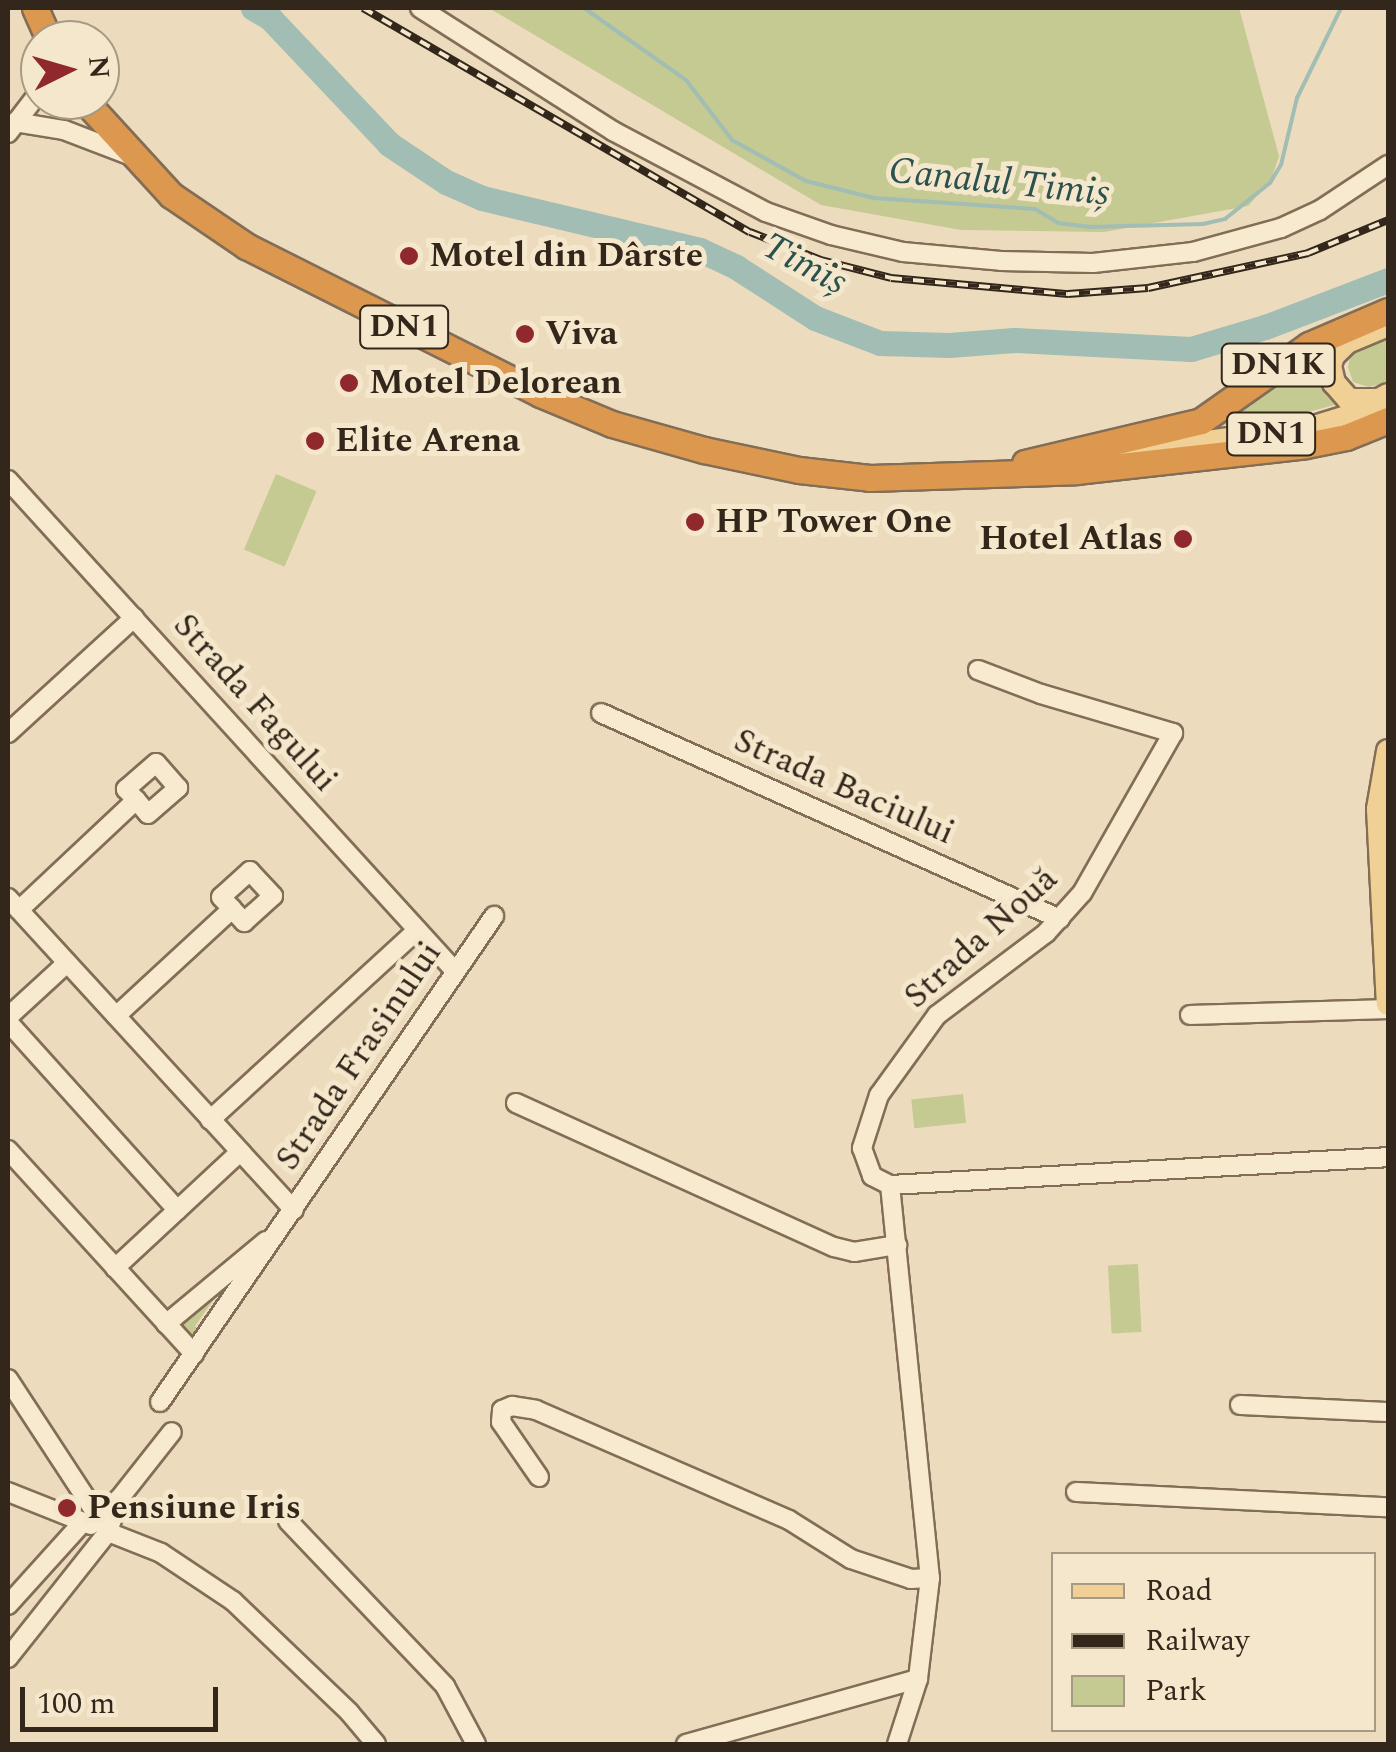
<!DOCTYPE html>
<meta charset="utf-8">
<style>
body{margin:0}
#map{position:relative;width:1396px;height:1752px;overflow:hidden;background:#ecdcbd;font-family:Spectral,serif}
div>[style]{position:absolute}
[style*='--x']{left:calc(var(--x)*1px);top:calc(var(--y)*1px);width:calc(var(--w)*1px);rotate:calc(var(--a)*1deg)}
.green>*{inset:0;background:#c5c992;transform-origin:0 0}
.stream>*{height:4px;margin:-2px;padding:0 2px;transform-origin:2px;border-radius:2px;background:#a1bdb4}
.river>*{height:25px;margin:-12.5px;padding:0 12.5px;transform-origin:12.5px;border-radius:12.5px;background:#a1bdb4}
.roads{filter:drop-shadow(2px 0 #836d57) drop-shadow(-2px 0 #836d57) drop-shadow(0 2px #836d57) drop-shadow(0 -2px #836d57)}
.minor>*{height:18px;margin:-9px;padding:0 9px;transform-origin:9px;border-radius:9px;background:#f7eacf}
.major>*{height:22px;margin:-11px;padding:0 11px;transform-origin:11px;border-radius:11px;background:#f0d094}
.highway>*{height:25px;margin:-12.5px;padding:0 12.5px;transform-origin:12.5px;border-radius:12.5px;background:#db984e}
.rail>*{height:8px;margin-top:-4px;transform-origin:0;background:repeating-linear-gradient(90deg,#f4e7cc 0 11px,#33261b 0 22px);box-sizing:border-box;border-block:2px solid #33261b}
.dots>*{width:28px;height:28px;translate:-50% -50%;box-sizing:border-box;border:5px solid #f4e7cc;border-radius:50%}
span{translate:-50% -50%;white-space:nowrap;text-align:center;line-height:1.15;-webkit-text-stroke:10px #f4e7cc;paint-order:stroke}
.shield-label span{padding:2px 8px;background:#f4e7cc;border:2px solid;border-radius:8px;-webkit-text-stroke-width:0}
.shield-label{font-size:32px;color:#33261b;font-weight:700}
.poi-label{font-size:35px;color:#33261b;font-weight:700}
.left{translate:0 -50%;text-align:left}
.right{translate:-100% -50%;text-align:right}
.street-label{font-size:35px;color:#33261b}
.water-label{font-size:38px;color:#2b524e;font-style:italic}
.frame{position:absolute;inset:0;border:10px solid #33261b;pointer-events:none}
.legend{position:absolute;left:1051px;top:1552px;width:325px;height:180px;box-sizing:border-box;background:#f4e7cc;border:2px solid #a79a85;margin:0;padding:12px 18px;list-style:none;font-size:30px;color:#33261b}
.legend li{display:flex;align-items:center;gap:20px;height:50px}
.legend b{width:50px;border:2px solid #a79a85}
.north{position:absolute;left:20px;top:20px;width:100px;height:100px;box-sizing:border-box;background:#f4e7cc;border:2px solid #a79a85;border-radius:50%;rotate:85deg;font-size:28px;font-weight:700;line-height:40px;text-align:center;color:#33261b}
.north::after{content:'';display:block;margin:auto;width:35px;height:45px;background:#90292d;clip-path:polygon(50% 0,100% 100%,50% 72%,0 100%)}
.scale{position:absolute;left:20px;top:1687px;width:198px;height:45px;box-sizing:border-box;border:5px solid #33261b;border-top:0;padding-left:12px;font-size:30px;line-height:35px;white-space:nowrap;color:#33261b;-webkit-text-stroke:8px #f4e7cc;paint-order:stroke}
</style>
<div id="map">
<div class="green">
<div style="clip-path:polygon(489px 8px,1239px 8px,1279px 156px,1271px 180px,1248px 206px,1104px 232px,961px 230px,821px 205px)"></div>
<div style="clip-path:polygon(1388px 333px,1388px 382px,1369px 387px,1353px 382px,1348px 367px,1351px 352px)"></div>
<div style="clip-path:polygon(1330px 344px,1349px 401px,1297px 415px,1202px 428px)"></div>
<div style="left:276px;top:474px;width:44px;height:82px;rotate:23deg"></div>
<div style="left:963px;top:1094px;width:29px;height:52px;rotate:84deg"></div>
<div style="left:1138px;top:1264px;width:68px;height:30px;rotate:87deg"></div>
<div style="clip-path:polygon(240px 1265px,234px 1283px,228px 1279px,195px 1326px,201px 1331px,188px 1338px,177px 1328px,177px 1321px)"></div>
</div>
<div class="stream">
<div style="--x:584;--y:8;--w:125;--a:35.2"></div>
<div style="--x:686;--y:80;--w:76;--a:52.5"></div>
<div style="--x:732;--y:140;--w:85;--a:29"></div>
<div style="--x:806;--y:181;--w:70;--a:14"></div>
<div style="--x:874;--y:198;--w:161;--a:3.9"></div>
<div style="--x:1035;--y:209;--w:27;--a:31"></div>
<div style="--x:1058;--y:223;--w:31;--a:7"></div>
<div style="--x:1089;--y:227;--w:114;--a:-1.5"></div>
<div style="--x:1203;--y:224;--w:23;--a:-13"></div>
<div style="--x:1225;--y:219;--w:58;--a:-38.7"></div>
<div style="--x:1270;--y:183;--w:21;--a:-59"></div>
<div style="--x:1281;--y:165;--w:69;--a:-76.6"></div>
<div style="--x:1297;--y:98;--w:100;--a:-63.9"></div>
</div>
<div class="river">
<div style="--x:253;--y:8;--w:20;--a:30"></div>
<div style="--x:270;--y:18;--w:173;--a:46.6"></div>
<div style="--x:389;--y:144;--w:69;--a:33.7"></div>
<div style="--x:446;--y:182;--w:39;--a:24"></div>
<div style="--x:482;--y:198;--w:224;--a:13.4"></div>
<div style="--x:700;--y:250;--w:40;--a:25"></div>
<div style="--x:736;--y:267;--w:94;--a:32.8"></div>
<div style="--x:815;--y:318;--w:70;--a:21"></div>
<div style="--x:880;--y:343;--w:69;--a:1.7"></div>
<div style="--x:949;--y:345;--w:65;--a:-4.4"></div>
<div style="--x:1014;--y:340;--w:177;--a:2.9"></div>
<div style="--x:1191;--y:349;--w:77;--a:-16.6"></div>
<div style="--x:1265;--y:327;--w:132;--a:-20.9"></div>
</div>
<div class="roads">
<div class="minor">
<div style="--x:420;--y:8;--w:229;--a:32.5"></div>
<div style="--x:613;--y:131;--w:173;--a:27.9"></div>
<div style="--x:766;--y:212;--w:69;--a:19.5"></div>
<div style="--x:831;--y:235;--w:74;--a:13.3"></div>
<div style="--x:903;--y:252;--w:98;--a:5.2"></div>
<div style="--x:1001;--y:261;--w:92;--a:1.2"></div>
<div style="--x:1093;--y:263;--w:101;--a:-6.3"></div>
<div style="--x:1193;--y:252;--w:91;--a:-15.3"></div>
<div style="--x:1281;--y:228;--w:43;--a:-24.8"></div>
<div style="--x:1320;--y:210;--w:82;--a:-33.5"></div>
<div style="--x:15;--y:122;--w:50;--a:9.3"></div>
<div style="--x:64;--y:130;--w:70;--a:21"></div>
<div style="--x:8;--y:133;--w:53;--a:-52.7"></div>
<div style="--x:8;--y:480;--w:663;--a:47.69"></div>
<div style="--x:978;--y:670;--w:67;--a:20.9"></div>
<div style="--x:1041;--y:694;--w:138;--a:16.5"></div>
<div style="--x:1173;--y:733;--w:184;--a:119.6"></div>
<div style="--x:1082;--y:893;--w:54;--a:132"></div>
<div style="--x:1046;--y:933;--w:136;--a:143"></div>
<div style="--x:937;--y:1015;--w:99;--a:125.9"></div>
<div style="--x:879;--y:1095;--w:56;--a:107.8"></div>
<div style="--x:862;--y:1148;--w:30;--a:70"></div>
<div style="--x:872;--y:1176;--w:20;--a:27"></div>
<div style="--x:890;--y:1185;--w:499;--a:-3.2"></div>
<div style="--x:601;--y:713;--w:503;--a:24.17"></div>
<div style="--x:8;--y:733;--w:171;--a:-42.4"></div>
<div style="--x:8;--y:898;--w:423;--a:47.5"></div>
<div style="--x:19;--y:910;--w:161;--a:-43.2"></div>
<div style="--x:136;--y:800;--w:18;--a:49"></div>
<div style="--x:148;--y:814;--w:40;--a:-41"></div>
<div style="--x:178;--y:788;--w:33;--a:-131"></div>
<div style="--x:156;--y:763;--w:40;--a:139"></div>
<div style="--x:126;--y:789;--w:15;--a:48"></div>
<div style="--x:1190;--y:1015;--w:198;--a:-1.7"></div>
<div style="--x:116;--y:1016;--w:158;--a:-42.7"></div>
<div style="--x:232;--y:909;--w:18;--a:47"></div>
<div style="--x:244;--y:922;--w:39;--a:-42"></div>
<div style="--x:273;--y:896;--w:34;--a:-133"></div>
<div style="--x:250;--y:871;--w:39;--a:138"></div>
<div style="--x:221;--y:897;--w:16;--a:47"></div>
<div style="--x:8;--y:1017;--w:80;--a:-42.5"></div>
<div style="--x:8;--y:1022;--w:253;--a:48"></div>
<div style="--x:516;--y:1103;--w:349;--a:24.4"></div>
<div style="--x:834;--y:1247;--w:21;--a:14"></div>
<div style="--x:854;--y:1252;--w:44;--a:-9.2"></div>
<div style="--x:210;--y:1120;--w:281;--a:-42.5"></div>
<div style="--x:8;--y:1150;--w:276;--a:47.6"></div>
<div style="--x:890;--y:1185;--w:395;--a:84.2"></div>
<div style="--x:930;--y:1578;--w:102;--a:96.8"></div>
<div style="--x:918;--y:1679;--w:68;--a:107.9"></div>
<div style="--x:115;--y:1268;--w:171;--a:-42.9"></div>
<div style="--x:166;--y:1324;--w:130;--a:-39.7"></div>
<div style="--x:8;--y:1379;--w:183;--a:56.8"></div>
<div style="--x:108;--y:1532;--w:57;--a:21.6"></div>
<div style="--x:161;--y:1553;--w:87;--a:33.7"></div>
<div style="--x:233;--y:1601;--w:161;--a:43.7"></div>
<div style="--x:349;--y:1712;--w:42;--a:49.8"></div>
<div style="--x:160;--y:1402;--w:590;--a:-55.5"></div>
<div style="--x:1240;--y:1405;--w:148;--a:2.7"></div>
<div style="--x:539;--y:1477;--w:67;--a:-124.6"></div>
<div style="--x:501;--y:1422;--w:12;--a:-85"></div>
<div style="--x:502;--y:1410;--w:11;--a:-22"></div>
<div style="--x:512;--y:1406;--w:24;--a:9"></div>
<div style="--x:536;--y:1410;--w:276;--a:23.5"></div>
<div style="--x:789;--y:1520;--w:73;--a:32.2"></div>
<div style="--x:851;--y:1559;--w:63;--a:18.4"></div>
<div style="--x:911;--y:1579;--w:19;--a:-3"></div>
<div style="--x:8;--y:1492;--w:89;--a:21.7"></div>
<div style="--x:1076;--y:1492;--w:312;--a:2.8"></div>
<div style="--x:288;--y:1521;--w:228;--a:46.4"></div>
<div style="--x:445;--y:1686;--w:66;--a:61.9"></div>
<div style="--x:8;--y:1605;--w:112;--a:-47.9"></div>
<div style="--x:8;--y:1658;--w:161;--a:-51.6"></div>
<div style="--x:108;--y:1532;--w:35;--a:-72"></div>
<div style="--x:119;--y:1499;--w:85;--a:-51.7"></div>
<div style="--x:686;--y:1744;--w:241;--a:-15.7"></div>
</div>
<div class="major">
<div style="--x:1378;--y:400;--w:29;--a:180"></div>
<div style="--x:1349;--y:400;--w:23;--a:-131"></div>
<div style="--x:1334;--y:383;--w:17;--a:-103"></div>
<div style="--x:1330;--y:366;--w:10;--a:-73"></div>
<div style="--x:1333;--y:356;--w:20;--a:-45"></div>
<div style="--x:1347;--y:342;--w:44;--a:-22.5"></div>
<div style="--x:1099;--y:457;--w:217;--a:-7.9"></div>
<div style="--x:1314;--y:427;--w:38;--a:-17"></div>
<div style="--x:1350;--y:416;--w:43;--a:-28.9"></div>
<div style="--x:1388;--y:751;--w:59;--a:99.8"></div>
<div style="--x:1378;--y:809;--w:195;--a:87.1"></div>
</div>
<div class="highway">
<div style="--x:35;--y:8;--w:35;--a:66"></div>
<div style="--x:84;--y:100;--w:129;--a:47.5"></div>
<div style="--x:171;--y:195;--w:91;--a:34.2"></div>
<div style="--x:246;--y:246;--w:329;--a:26.7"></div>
<div style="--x:540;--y:394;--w:78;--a:22.6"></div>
<div style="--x:612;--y:424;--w:96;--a:15.8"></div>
<div style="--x:704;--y:450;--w:97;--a:11.9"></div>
<div style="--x:799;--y:470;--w:71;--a:6.4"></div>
<div style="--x:870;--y:478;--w:206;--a:-1.9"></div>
<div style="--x:1076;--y:471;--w:231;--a:-6.4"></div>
<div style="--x:1306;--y:445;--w:41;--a:-11.3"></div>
<div style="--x:1346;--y:437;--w:45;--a:-22"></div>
<div style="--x:1025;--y:463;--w:181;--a:-13.4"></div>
<div style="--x:1201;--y:421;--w:132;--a:-35.1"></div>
<div style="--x:1309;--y:345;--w:86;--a:-23.3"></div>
</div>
</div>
<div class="rail">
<div style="--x:363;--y:8;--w:447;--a:30.1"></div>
<div style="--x:750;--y:232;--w:76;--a:21.5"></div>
<div style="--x:821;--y:260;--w:72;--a:14.4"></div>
<div style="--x:891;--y:278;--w:178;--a:5.2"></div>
<div style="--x:1068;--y:294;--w:80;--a:-4.3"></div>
<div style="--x:1148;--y:288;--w:164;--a:-12.3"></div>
<div style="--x:1308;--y:253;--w:87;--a:-22.4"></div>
</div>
<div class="dots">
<div style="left:409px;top:256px;background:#90292d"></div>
<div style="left:525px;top:334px;background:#90292d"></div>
<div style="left:349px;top:383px;background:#90292d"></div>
<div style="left:315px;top:441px;background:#90292d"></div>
<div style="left:695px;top:522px;background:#90292d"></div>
<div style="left:1183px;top:539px;background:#90292d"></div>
<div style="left:67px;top:1508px;background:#90292d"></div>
</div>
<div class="shield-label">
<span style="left:404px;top:327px">DN1</span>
<span style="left:1278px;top:365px">DN1K</span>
<span style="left:1271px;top:434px">DN1</span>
</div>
<div class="poi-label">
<span class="left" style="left:429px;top:256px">Motel din Dârste</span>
<span class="left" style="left:545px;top:334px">Viva</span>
<span class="left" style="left:369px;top:383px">Motel Delorean</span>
<span class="left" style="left:335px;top:441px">Elite Arena</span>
<span class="left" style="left:715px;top:522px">HP Tower One</span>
<span class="right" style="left:1163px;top:539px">Hotel Atlas</span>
<span class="left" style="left:87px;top:1508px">Pensiune Iris</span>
</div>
<div class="street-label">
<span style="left:255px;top:703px;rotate:48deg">Strada Fagului</span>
<span style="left:844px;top:787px;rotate:24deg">Strada Baciului</span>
<span style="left:981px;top:938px;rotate:-42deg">Strada Nouă</span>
<span style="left:359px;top:1056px;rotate:-56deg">Strada Frasinului</span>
</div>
<div class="water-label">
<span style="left:999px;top:183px;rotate:6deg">Canalul Timiș</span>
<span style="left:804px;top:265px;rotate:28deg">Timiș</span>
</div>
<div class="frame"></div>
<ul class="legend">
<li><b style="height:12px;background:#f0d094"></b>Road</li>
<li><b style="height:12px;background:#33261b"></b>Railway</li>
<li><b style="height:28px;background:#c5c992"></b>Park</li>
</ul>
<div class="north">N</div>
<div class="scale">100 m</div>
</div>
